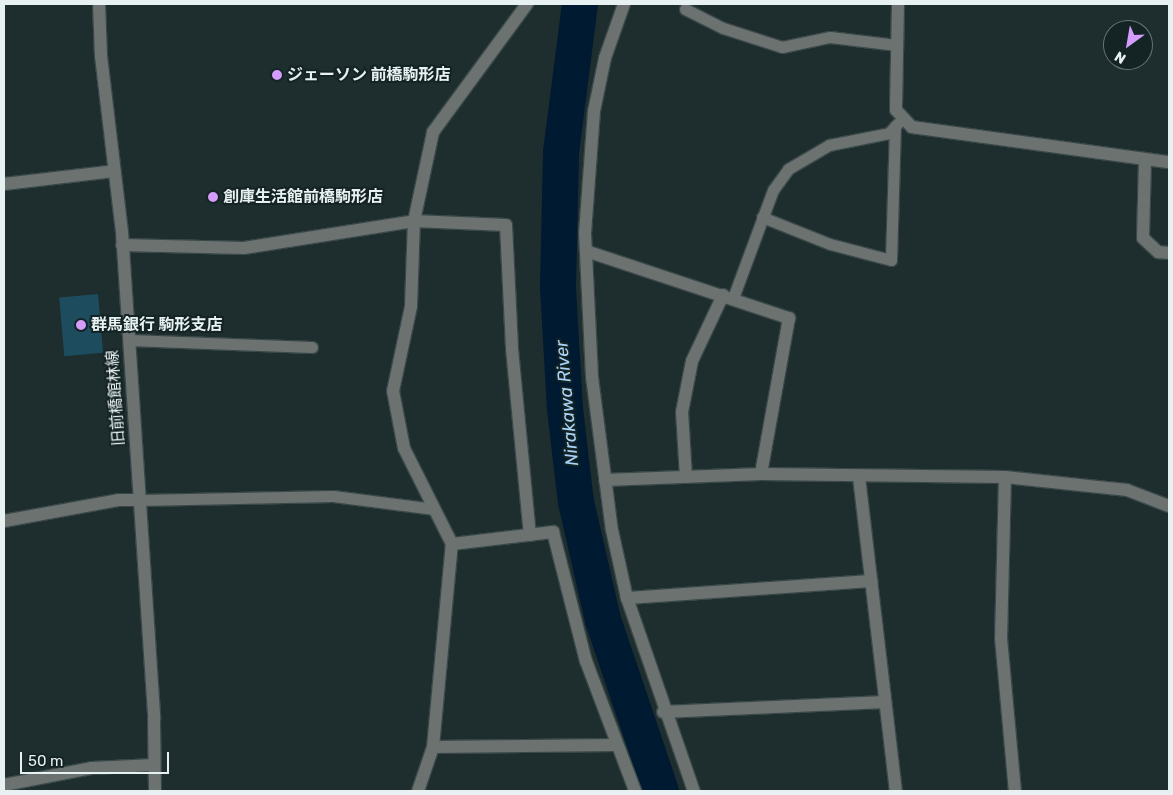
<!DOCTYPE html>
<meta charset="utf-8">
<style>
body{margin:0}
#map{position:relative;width:1173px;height:795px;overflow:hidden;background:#1e2d2e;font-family:Rubik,"Noto Sans JP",sans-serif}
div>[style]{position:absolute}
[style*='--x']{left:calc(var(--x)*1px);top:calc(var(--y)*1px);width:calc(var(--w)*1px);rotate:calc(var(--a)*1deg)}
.river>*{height:36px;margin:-18px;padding:0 18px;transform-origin:18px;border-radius:18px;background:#001a32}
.building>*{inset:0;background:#1c4c5d;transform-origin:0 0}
.roads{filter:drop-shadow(1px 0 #3a4849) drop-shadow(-1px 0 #3a4849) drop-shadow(0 1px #3a4849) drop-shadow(0 -1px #3a4849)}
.service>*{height:11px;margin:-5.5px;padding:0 5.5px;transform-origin:5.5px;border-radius:5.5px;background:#6b7270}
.minor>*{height:12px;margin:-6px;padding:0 6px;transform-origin:6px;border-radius:6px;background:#6b7270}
.tertiary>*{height:12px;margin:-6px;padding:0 6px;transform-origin:6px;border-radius:6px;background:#6b7270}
.dots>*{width:14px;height:14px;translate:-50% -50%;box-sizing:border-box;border:2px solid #142324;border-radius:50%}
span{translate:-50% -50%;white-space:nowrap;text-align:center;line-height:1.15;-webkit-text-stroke:4px #142324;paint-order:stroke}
.poi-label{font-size:16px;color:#e8f1f2;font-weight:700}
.left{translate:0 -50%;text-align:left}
.street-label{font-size:16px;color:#e8f1f2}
.water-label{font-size:18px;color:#a9d4fa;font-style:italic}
.frame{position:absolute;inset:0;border:5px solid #e8f1f2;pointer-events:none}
.north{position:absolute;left:1103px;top:20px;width:50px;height:50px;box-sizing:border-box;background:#142324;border:1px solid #697576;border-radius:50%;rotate:212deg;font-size:14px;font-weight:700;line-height:20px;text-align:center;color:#e8f1f2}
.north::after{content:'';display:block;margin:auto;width:18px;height:22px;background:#d49cfb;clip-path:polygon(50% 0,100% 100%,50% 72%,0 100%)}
.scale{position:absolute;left:20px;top:752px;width:149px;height:22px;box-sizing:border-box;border:2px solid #e8f1f2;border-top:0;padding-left:6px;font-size:15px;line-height:18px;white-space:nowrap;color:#e8f1f2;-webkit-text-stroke:4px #142324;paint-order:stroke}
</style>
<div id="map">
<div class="river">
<div style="--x:580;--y:4;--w:150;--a:97.3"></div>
<div style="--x:561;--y:153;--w:135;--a:91.3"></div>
<div style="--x:558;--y:288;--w:121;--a:86.7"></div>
<div style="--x:565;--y:409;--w:94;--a:83.3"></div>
<div style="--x:576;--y:502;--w:121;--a:77.1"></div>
<div style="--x:603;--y:620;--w:181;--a:71.3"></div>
</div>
<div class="building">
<div style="left:98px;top:294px;width:59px;height:39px;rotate:85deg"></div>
</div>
<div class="roads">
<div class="service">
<div style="--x:685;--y:9;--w:42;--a:26.6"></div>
<div style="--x:723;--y:28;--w:62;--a:17.9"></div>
<div style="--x:782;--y:47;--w:49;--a:-11.8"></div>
<div style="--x:830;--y:37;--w:67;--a:6.8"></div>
<div style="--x:762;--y:217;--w:73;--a:21.7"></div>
<div style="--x:830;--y:244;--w:63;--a:14.7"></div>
<div style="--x:891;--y:260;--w:134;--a:-88.3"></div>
<div style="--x:733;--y:298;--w:115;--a:-69.7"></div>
<div style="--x:773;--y:190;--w:26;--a:-54"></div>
<div style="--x:788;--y:169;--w:48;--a:-30.3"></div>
<div style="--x:829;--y:145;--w:61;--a:-11.3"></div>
<div style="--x:889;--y:133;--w:13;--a:-48"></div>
<div style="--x:129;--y:340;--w:183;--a:2.2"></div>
<div style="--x:140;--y:500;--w:193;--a:-1.2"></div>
<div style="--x:333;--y:496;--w:102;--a:7.3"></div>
</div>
<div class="minor">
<div style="--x:624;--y:4;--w:57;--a:109.4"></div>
<div style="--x:605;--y:58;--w:54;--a:101.7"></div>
<div style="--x:594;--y:111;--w:122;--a:94.2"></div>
<div style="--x:585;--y:233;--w:144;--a:87.2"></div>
<div style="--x:592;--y:377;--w:154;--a:82.6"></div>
<div style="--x:612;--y:530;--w:70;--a:77.6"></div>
<div style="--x:627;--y:598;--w:204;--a:70.9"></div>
<div style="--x:898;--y:4;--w:106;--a:91.1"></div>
<div style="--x:896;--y:110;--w:23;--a:47"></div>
<div style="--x:912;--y:127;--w:259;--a:7.8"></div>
<div style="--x:1145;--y:161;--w:77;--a:91.5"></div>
<div style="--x:1143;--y:238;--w:21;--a:43"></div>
<div style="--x:1158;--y:252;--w:11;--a:5"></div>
<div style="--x:4;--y:184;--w:111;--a:-6.7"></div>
<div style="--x:122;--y:245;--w:122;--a:1.4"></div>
<div style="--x:244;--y:248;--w:172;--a:-9"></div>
<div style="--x:414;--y:221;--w:92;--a:2.5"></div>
<div style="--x:506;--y:225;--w:124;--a:87.2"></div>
<div style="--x:512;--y:349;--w:187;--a:84.5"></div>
<div style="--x:586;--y:251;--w:214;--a:18.3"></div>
<div style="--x:789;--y:318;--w:158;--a:100.2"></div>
<div style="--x:686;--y:477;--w:65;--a:-93.5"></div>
<div style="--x:682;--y:412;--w:52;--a:-78.9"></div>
<div style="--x:692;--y:361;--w:73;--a:-64.8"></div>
<div style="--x:1005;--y:477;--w:161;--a:91.4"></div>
<div style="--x:1001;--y:638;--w:154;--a:84.8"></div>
<div style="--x:605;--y:480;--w:156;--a:-2.2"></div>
<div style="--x:761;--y:474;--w:244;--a:0.7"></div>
<div style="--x:1005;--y:477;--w:123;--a:6.1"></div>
<div style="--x:1127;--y:490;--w:45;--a:20.9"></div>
<div style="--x:4;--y:521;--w:116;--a:-10.4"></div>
<div style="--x:118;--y:500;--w:22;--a:0"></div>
<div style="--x:452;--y:544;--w:102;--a:-6.8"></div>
<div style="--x:553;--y:532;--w:133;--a:75.7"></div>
<div style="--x:586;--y:661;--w:139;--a:69.3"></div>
<div style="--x:627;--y:598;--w:245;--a:-4"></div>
<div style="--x:663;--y:712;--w:222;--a:-2.6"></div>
<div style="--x:433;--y:747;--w:183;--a:-0.6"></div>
<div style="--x:4;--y:785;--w:90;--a:-10.9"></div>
<div style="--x:92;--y:768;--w:62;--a:-2.8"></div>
<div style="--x:418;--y:791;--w:46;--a:-71.2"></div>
<div style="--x:433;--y:747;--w:204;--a:-84.7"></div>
<div style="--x:452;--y:544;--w:107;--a:-116.6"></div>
<div style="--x:404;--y:448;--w:58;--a:-100.9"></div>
<div style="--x:393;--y:391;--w:87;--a:-78"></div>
<div style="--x:411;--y:306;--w:85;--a:-88"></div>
<div style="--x:414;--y:221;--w:91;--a:-77.9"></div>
<div style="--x:433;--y:132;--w:159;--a:-53.7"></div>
</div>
<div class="tertiary">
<div style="--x:99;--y:4;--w:52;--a:87.8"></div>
<div style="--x:101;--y:56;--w:177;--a:83.2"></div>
<div style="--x:122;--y:232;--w:488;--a:86.2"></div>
<div style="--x:154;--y:719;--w:72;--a:89.2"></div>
<div style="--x:859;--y:477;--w:316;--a:83.3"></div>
</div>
</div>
<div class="dots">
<div style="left:277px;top:75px;background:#d49cfb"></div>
<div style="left:213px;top:197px;background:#d49cfb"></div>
<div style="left:81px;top:325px;background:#d49cfb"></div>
</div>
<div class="poi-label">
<span class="left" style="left:287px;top:75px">ジェーソン 前橋駒形店</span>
<span class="left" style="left:223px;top:197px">創庫生活館前橋駒形店</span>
<span class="left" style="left:91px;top:325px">群馬銀行 駒形支店</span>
</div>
<div class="street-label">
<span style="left:116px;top:398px;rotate:-94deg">旧前橋館林線</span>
</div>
<div class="water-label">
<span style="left:567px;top:403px;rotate:-95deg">Nirakawa River</span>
</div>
<div class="frame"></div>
<div class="north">N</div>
<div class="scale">50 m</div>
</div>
